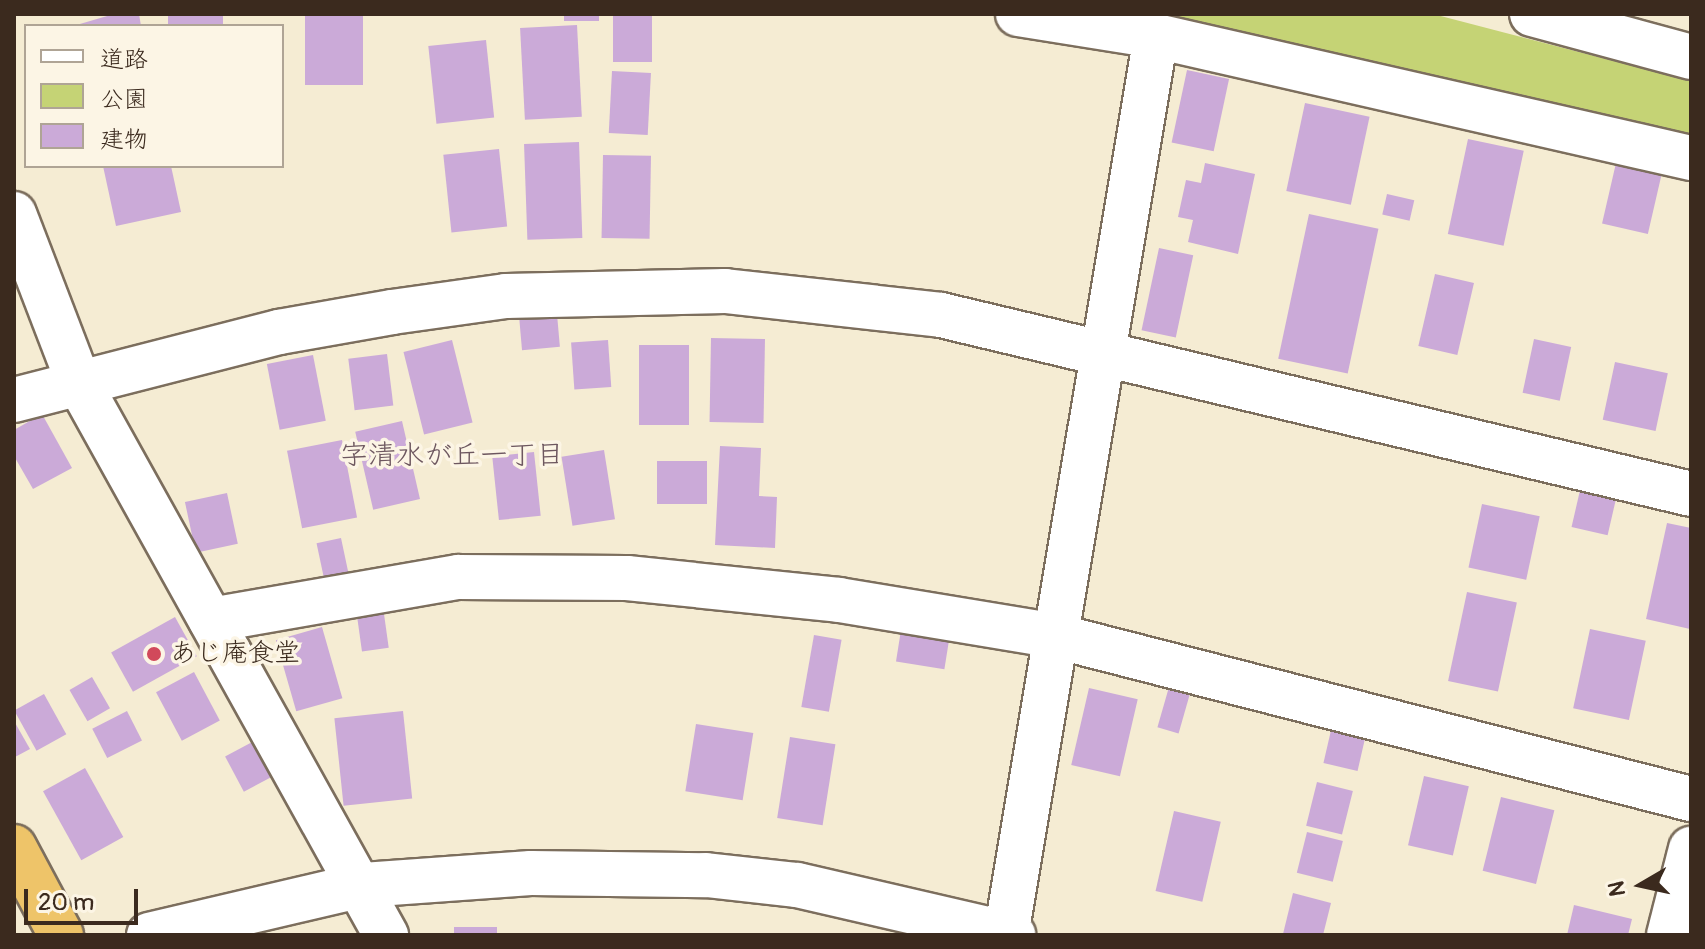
<!DOCTYPE html>
<meta charset="utf-8">
<style>
body{margin:0}
#map{position:relative;width:1705px;height:949px;overflow:hidden;background:#f5ecd3;font-family:Pangolin,"Klee One",sans-serif}
div>[style]{position:absolute}
[style*='--x']{left:calc(var(--x)*1px);top:calc(var(--y)*1px);width:calc(var(--w)*1px);rotate:calc(var(--a)*1deg)}
.green>*{inset:0;background:#c5d375}
.building>*{inset:0;background:#cbaad8;transform-origin:0 0}
.roads{filter:drop-shadow(2px 0 #7c6e5d) drop-shadow(-2px 0 #7c6e5d) drop-shadow(0 2px #7c6e5d) drop-shadow(0 -2px #7c6e5d)}
.minor>*{height:44px;margin:-22px;padding:0 22px;transform-origin:22px;border-radius:22px;background:#fff}
.tertiary>*{height:44px;margin:-22px;padding:0 22px;transform-origin:22px;border-radius:22px;background:#fff}
.trunk>*{height:44px;margin:-22px;padding:0 22px;transform-origin:22px;border-radius:22px;background:#eec469}
.dots>*{width:22px;height:22px;translate:-50% -50%;box-sizing:border-box;border:4px solid #fcf5e5;border-radius:50%}
span{translate:-50% -50%;white-space:nowrap;text-align:center;line-height:1.15;-webkit-text-stroke:7px #fcf5e5;paint-order:stroke}
.poi-label{font-size:26px;color:#3b2a1e}
.left{translate:0 -50%;text-align:left}
.neighbourhood-label{font-size:28px;color:#6d575f}
.frame{position:absolute;inset:0;border:16px solid #3b2a1e;pointer-events:none}
.legend{position:absolute;left:24px;top:24px;width:260px;height:144px;box-sizing:border-box;background:#fcf5e5;border:2px solid #afa495;margin:0;padding:10px 14px;list-style:none;font-size:24px;color:#3b2a1e}
.legend li{display:flex;align-items:center;gap:16px;height:40px}
.legend b{width:40px;border:2px solid #afa495}
.north{position:absolute;left:1601px;top:845px;width:80px;height:80px;-webkit-text-stroke:6px #fcf5e5;paint-order:stroke;rotate:261deg;font-size:22px;font-weight:700;line-height:32px;text-align:center;color:#3b2a1e}
.north::after{content:'';display:block;margin:auto;width:28px;height:36px;background:#3b2a1e;clip-path:polygon(50% 0,100% 100%,50% 72%,0 100%)}
.scale{position:absolute;left:24px;top:889px;width:114px;height:36px;box-sizing:border-box;border:4px solid #3b2a1e;border-top:0;padding-left:10px;font-size:24px;line-height:28px;white-space:nowrap;color:#3b2a1e;-webkit-text-stroke:6px #fcf5e5;paint-order:stroke}
</style>
<div id="map">
<div class="green">
<div style="clip-path:polygon(1066px 14px,1433px 14px,1691px 81px,1691px 146px)"></div>
</div>
<div class="building">
<div style="clip-path:polygon(114px 14px,139px 14px,141px 26px,73px 26px)"></div>
<div style="left:168px;top:14px;width:55px;height:12px"></div>
<div style="left:305px;top:14px;width:58px;height:71px"></div>
<div style="left:564px;top:14px;width:35px;height:7px"></div>
<div style="left:613px;top:14px;width:39px;height:48px"></div>
<div style="left:577px;top:25px;width:92px;height:57px;rotate:87deg"></div>
<div style="left:486px;top:40px;width:78px;height:58px;rotate:84deg"></div>
<div style="left:1187px;top:70px;width:43px;height:74px;rotate:12deg"></div>
<div style="left:612px;top:71px;width:39px;height:62px;rotate:3deg"></div>
<div style="left:1305px;top:103px;width:66px;height:90px;rotate:12deg"></div>
<div style="left:1468px;top:139px;width:57px;height:97px;rotate:12deg"></div>
<div style="left:579px;top:142px;width:96px;height:55px;rotate:88deg"></div>
<div style="left:499px;top:149px;width:78px;height:56px;rotate:84deg"></div>
<div style="left:603px;top:155px;width:48px;height:83px;rotate:1deg"></div>
<div style="clip-path:polygon(1205px 163px,1255px 174px,1238px 254px,1188px 242px,1193px 220px,1178px 217px,1186px 180px,1201px 183px)"></div>
<div style="left:1616px;top:163px;width:47px;height:62px;rotate:13deg"></div>
<div style="clip-path:polygon(103px 166px,171px 166px,181px 212px,116px 226px)"></div>
<div style="left:1387px;top:194px;width:28px;height:21px;rotate:13deg"></div>
<div style="left:1309px;top:214px;width:71px;height:148px;rotate:12deg"></div>
<div style="left:1159px;top:248px;width:35px;height:84px;rotate:12deg"></div>
<div style="left:1435px;top:274px;width:40px;height:74px;rotate:13deg"></div>
<div style="left:557px;top:314px;width:33px;height:38px;rotate:85deg"></div>
<div style="left:711px;top:338px;width:54px;height:84px;rotate:1deg"></div>
<div style="left:1534px;top:339px;width:38px;height:55px;rotate:12deg"></div>
<div style="left:452px;top:340px;width:85px;height:50px;rotate:76deg"></div>
<div style="left:608px;top:340px;width:47px;height:37px;rotate:86deg"></div>
<div style="left:639px;top:345px;width:50px;height:80px"></div>
<div style="left:387px;top:354px;width:52px;height:39px;rotate:83deg"></div>
<div style="left:313px;top:355px;width:67px;height:47px;rotate:79deg"></div>
<div style="left:1615px;top:362px;width:54px;height:59px;rotate:12deg"></div>
<div style="clip-path:polygon(42px 414px,72px 468px,33px 489px,14px 456px,14px 430px)"></div>
<div style="left:402px;top:421px;width:80px;height:48px;rotate:77deg"></div>
<div style="left:342px;top:440px;width:79px;height:56px;rotate:79deg"></div>
<div style="clip-path:polygon(720px 446px,761px 448px,759px 496px,777px 497px,775px 548px,715px 545px)"></div>
<div style="left:604px;top:450px;width:70px;height:43px;rotate:81deg"></div>
<div style="left:534px;top:452px;width:64px;height:42px;rotate:84deg"></div>
<div style="left:657px;top:461px;width:50px;height:43px"></div>
<div style="left:1581px;top:486px;width:37px;height:42px;rotate:13deg"></div>
<div style="left:227px;top:493px;width:52px;height:43px;rotate:78deg"></div>
<div style="left:1482px;top:504px;width:59px;height:65px;rotate:12deg"></div>
<div style="clip-path:polygon(1667px 523px,1691px 528px,1690px 629px,1646px 619px)"></div>
<div style="left:341px;top:538px;width:35px;height:25px;rotate:78deg"></div>
<div style="left:1467px;top:592px;width:51px;height:91px;rotate:12deg"></div>
<div style="left:384px;top:614px;width:34px;height:27px;rotate:82deg"></div>
<div style="left:175px;top:617px;width:45px;height:73px;rotate:61deg"></div>
<div style="left:322px;top:627px;width:74px;height:48px;rotate:74deg"></div>
<div style="left:1590px;top:629px;width:57px;height:81px;rotate:12deg"></div>
<div style="left:901px;top:630px;width:49px;height:32px;rotate:9deg"></div>
<div style="left:814px;top:635px;width:28px;height:73px;rotate:10deg"></div>
<div style="left:194px;top:672px;width:55px;height:43px;rotate:62deg"></div>
<div style="left:92px;top:677px;width:36px;height:26px;rotate:60deg"></div>
<div style="left:1169px;top:687px;width:22px;height:42px;rotate:16deg"></div>
<div style="left:1089px;top:688px;width:50px;height:79px;rotate:13deg"></div>
<div style="left:44px;top:694px;width:46px;height:34px;rotate:61deg"></div>
<div style="left:127px;top:711px;width:33px;height:39px;rotate:63deg"></div>
<div style="left:403px;top:711px;width:88px;height:69px;rotate:84deg"></div>
<div style="clip-path:polygon(14px 721px,30px 749px,15px 757px,14px 755px)"></div>
<div style="left:696px;top:724px;width:58px;height:68px;rotate:9deg"></div>
<div style="left:1332px;top:726px;width:35px;height:38px;rotate:13deg"></div>
<div style="left:790px;top:737px;width:46px;height:82px;rotate:9deg"></div>
<div style="left:256px;top:740px;width:40px;height:35px;rotate:62deg"></div>
<div style="left:85px;top:768px;width:79px;height:48px;rotate:61deg"></div>
<div style="left:1424px;top:776px;width:46px;height:71px;rotate:13deg"></div>
<div style="left:1317px;top:782px;width:37px;height:45px;rotate:14deg"></div>
<div style="left:1501px;top:797px;width:55px;height:76px;rotate:14deg"></div>
<div style="left:1174px;top:811px;width:48px;height:82px;rotate:13deg"></div>
<div style="left:1307px;top:832px;width:37px;height:42px;rotate:14deg"></div>
<div style="clip-path:polygon(1293px 893px,1331px 903px,1323px 935px,1283px 934px)"></div>
<div style="clip-path:polygon(1574px 905px,1632px 919px,1628px 935px,1567px 935px)"></div>
<div style="left:497px;top:927px;width:8px;height:43px;rotate:90deg"></div>
</div>
<div class="roads">
<div class="minor">
<div style="--x:1018;--y:14;--w:140;--a:9.1"></div>
<div style="--x:1156;--y:36;--w:549;--a:12.85"></div>
<div style="--x:1532;--y:14;--w:165;--a:15.1"></div>
<div style="--x:14;--y:214;--w:181;--a:69"></div>
<div style="--x:79;--y:383;--w:632;--a:60.92"></div>
<div style="--x:14;--y:400;--w:274;--a:-14.4"></div>
<div style="--x:279;--y:332;--w:115;--a:-10"></div>
<div style="--x:392;--y:312;--w:115;--a:-8"></div>
<div style="--x:506;--y:296;--w:219;--a:-1.3"></div>
<div style="--x:725;--y:291;--w:217;--a:6.3"></div>
<div style="--x:941;--y:315;--w:771;--a:13.42"></div>
<div style="--x:211;--y:620;--w:251;--a:-9.9"></div>
<div style="--x:458;--y:577;--w:169;--a:0.3"></div>
<div style="--x:627;--y:578;--w:213;--a:5.9"></div>
<div style="--x:839;--y:600;--w:220;--a:9.4"></div>
<div style="--x:1056;--y:636;--w:656;--a:14.4"></div>
<div style="--x:1006;--y:935;--w:911;--a:-80.53"></div>
<div style="--x:1669;--y:935;--w:89;--a:-75.7"></div>
</div>
<div class="tertiary">
<div style="--x:149;--y:935;--w:220;--a:-13.2"></div>
<div style="--x:363;--y:885;--w:168;--a:-4.1"></div>
<div style="--x:531;--y:873;--w:175;--a:0.7"></div>
<div style="--x:706;--y:875;--w:92;--a:6.3"></div>
<div style="--x:797;--y:885;--w:222;--a:13"></div>
</div>
<div class="trunk">
<div style="--x:14;--y:847;--w:100;--a:61.9"></div>
</div>
</div>
<div class="dots">
<div style="left:154px;top:654px;background:#d1495b"></div>
</div>
<div class="poi-label">
<span class="left" style="left:170px;top:654px">あじ庵食堂</span>
</div>
<div class="neighbourhood-label">
<span style="left:452px;top:456px">字清水が丘一丁目</span>
</div>
<div class="frame"></div>
<ul class="legend">
<li><b style="height:10px;background:#fff"></b>道路</li>
<li><b style="height:22px;background:#c5d375"></b>公園</li>
<li><b style="height:22px;background:#cbaad8"></b>建物</li>
</ul>
<div class="north">N</div>
<div class="scale">20 m</div>
</div>
